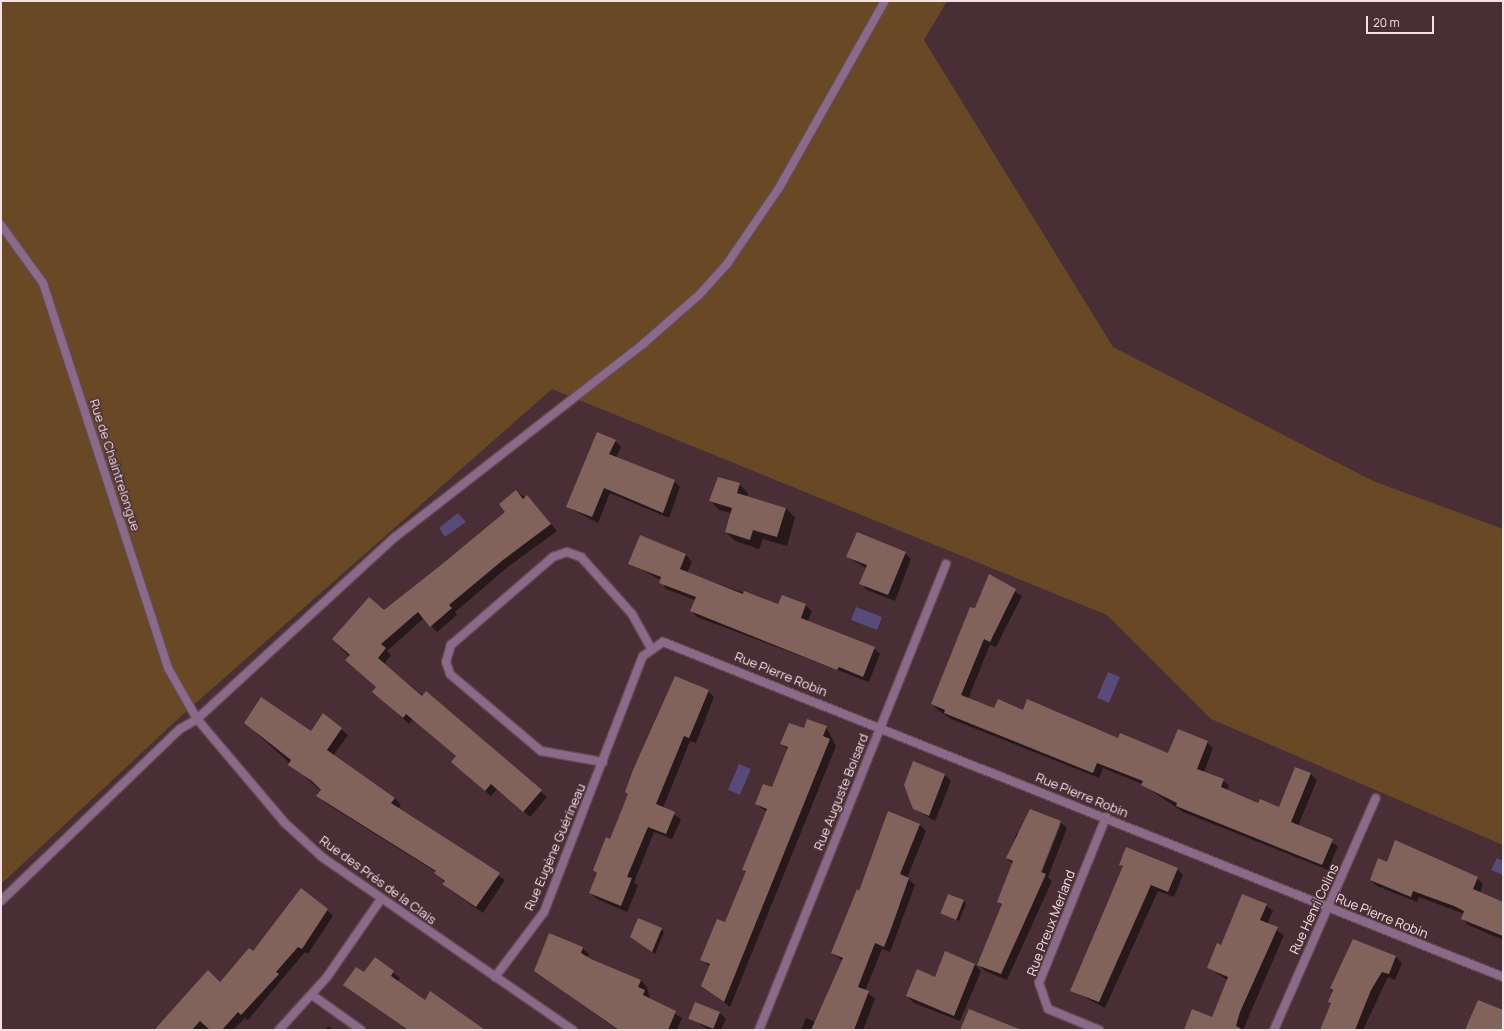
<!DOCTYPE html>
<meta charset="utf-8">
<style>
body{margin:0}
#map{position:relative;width:1504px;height:1031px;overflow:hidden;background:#492e36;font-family:Manrope,sans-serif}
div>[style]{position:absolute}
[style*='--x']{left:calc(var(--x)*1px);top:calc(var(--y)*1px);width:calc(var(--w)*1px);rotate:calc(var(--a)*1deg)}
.green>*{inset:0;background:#694825}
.water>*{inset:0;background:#584a79;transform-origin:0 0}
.shadow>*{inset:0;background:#0007}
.building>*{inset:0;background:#81635c;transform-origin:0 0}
.roads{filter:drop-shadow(1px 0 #644b52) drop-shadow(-1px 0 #644b52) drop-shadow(0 1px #644b52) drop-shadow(0 -1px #644b52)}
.street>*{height:8px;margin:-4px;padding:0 4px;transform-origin:4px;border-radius:4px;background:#8b6988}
span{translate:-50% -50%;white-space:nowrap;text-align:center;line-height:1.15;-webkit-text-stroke:3px #492e36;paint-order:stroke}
.street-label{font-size:13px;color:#f3e1e5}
.frame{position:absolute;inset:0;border:2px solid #f3e1e5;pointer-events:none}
.scale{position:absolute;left:1366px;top:16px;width:68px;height:18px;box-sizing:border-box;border:2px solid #f3e1e5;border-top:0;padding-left:5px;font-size:12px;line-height:14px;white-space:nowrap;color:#f3e1e5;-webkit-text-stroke:3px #492e36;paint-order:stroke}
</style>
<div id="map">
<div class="green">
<div style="clip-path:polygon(1px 1px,947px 1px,924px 40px,1113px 347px,1373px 481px,1503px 529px,1503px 845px,1211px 719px,1107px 615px,552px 389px,180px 717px,1px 884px)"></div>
</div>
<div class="water">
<div style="clip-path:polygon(458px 513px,466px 522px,445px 537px,439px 528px)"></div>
<div style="left:856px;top:607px;width:28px;height:14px;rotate:21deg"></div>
<div style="left:1108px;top:672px;width:13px;height:28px;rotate:23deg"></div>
<div style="left:739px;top:764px;width:13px;height:28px;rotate:23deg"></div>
<div style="clip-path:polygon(1497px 858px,1503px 861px,1503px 875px,1491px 870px)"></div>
</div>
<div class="shadow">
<div style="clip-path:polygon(615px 441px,621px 447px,616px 458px,674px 481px,680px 487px,669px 518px,610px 493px,598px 523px,567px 507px)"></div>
<div style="clip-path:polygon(739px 484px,748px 493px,747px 497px,786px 508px,795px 518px,787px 546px,763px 539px,759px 549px,735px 541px,726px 532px,731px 513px,719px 510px,710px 500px)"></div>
<div style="clip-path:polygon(516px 491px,533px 503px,557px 531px,509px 566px,455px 612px,457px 615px,437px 632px,424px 618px,387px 651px,391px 655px,384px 664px,547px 797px,530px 817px,497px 789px,491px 796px,452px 762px,457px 757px,413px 719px,409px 724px,380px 698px,377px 687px,333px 639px,384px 611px,441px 566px,506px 512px)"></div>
<div style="clip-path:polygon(640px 537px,686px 555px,692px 562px,687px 573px,779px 605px,805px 605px,812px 611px,808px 621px,874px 648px,880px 654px,869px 682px,697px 617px,691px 610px,695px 600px,666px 589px,661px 580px,629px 563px)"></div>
<div style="clip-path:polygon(905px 553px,911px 559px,895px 601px,867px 590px,860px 583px,866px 568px,847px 557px)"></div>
<div style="clip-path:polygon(990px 576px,1022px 596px,996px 647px,990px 645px,968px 699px,995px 709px,1024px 711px,1169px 754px,1207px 742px,1213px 748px,1204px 772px,1223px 780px,1229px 786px,1227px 791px,1258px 804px,1280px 808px,1296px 768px,1311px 774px,1317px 780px,1298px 826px,1338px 846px,1328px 870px,1183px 812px,1142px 784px,1103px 768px,1099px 778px,951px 719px,938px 710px,932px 704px)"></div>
<div style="clip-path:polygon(708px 691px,714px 697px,696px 743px,690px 741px,663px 808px,681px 819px,672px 839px,654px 832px,634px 882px,638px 886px,627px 912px,597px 899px,590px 893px,598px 874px,594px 870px)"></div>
<div style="clip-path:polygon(323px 715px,348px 735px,333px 756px,395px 798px,401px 805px,398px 809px,505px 880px,483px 913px,450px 890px,436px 872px,324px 802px,318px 796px,321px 791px,245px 723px,311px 733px)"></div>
<div style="clip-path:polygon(826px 727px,836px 746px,730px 1007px,702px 986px,710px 967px,702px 960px,726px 923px,746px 872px,744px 870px,767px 812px,756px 804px,772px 788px,788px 750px,782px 744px)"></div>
<div style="clip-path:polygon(914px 763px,945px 775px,951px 781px,935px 821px,914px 809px)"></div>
<div style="clip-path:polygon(evenodd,1060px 822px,1067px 828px,1048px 877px,1052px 881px,1007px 980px,985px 971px,979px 965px,1002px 906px,998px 902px,1013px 864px,1007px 858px,1017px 833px,1060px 822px,1059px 824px,1061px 824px,1040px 877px,1038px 877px,1059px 824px)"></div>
<div style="clip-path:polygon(919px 824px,926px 831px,907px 878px,915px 885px,890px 952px,882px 949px,865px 991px,875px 999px,863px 1030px,801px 1030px,806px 1018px,815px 1022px,820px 1011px,823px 1012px,843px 961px,832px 953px,860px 892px)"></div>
<div style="clip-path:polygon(1387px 863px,1477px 878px,1483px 884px,1480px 893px,1503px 903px,1503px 940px,1468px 925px,1462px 918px,1464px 914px,1419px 897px,1417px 902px,1377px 886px,1371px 880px)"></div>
<div style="clip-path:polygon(1120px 864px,1177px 869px,1183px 875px,1174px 897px,1158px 891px,1105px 1008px,1071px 990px,1123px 868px)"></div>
<div style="clip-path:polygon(964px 901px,966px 904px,959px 921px,941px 912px)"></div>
<div style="clip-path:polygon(1266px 905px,1273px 911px,1267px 924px,1284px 935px,1243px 1030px,1185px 1030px,1212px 1018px,1228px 980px,1208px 968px,1222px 946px)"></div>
<div style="clip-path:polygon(327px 910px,333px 916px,308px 954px,305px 952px,248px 1020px,245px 1018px,233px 1030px,153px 1030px,208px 972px,220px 983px,253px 953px)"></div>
<div style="clip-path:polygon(661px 929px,664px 932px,655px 954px,635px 939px)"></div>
<div style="clip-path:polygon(582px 948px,589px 954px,587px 958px,641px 980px,647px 987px,650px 1000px,682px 1018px,677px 1030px,618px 1030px,535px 971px)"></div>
<div style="clip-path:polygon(1396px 957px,1402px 963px,1395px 980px,1388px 977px,1363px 1030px,1320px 1030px,1332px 1004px,1331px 988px)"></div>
<div style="clip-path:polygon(375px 959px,400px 978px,397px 982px,425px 1001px,482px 1030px,407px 1030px,344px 985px,365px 974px)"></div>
<div style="clip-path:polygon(975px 965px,981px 971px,960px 1021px,914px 1003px,907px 996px,936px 978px)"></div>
<div style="clip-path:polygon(720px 1013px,726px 1019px,721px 1030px,709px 1030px,690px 1018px)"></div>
<div style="clip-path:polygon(328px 1026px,334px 1030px,325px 1030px)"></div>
</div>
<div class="building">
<div style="clip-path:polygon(597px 432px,616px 440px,609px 454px,675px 480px,663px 513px,604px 488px,592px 517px,566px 507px)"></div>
<div style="clip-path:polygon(718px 477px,740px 483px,737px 493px,786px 508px,777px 537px,753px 530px,750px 540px,725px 532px,732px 508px,709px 501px)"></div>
<div style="clip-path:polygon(516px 490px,523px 499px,527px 495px,551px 524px,503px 560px,449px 605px,452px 608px,430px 627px,418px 612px,381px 644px,386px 648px,378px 658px,422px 696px,426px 691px,542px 790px,523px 812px,491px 784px,485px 791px,451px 762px,456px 756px,406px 714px,403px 718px,372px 692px,376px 687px,345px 660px,350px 655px,332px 639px,369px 597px,384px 610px,441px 565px,505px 512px,499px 504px)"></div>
<div style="clip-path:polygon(857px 532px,906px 552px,888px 595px,859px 584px,867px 565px,846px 557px)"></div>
<div style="clip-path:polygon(640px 535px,686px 554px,680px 569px,743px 594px,744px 591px,778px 604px,782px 595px,806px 604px,801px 618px,875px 647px,863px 677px,839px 667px,837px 670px,690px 611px,696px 597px,659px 583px,661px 577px,628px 564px)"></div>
<div style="clip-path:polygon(989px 574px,1016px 589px,990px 642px,984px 639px,961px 695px,994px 708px,998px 699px,1023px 710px,1027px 699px,1118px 738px,1120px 733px,1168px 753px,1178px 729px,1208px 741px,1197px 769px,1224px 779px,1221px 787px,1258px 803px,1260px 799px,1279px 807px,1295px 767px,1311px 773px,1291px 822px,1333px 839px,1322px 865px,1176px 806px,1177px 803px,1141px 785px,1143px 781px,1097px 763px,1093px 773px,944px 713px,945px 710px,931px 704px,970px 607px,975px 608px)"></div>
<div style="clip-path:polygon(675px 676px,709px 690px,689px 738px,684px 736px,656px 804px,675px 812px,666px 834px,648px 827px,627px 877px,632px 878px,621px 906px,589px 893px,597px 873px,593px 870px,606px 837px,610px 839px,628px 794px,625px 792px,633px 770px)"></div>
<div style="clip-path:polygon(261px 697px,311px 731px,323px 713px,342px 728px,327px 750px,395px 798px,391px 803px,500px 873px,476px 907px,442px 884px,445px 881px,434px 873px,436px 871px,316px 796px,321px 790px,312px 781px,288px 765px,291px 760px,244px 723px)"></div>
<div style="clip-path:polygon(807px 719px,827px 726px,823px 736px,830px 739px,724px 1002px,701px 986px,710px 964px,700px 960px,717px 919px,725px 922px,746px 871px,742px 870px,767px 809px,755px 804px,763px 784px,772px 787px,788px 747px,780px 744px,789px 723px,804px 728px)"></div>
<div style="clip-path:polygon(913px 761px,945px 774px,929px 816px,913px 809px,904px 785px)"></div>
<div style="clip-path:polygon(1030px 809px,1061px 821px,1041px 872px,1046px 874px,1001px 974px,977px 965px,1002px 904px,997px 902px,1013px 861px,1006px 858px)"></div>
<div style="clip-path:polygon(888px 811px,920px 824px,900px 874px,909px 878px,891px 929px,884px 947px,875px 943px,858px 987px,869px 991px,854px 1030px,811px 1030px,843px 958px,831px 953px,857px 889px,859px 891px)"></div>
<div style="clip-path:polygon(1395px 840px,1478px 877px,1473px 889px,1503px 902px,1503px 936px,1461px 919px,1464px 911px,1454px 906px,1413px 891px,1411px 897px,1370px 880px,1378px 858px,1387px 862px)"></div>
<div style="clip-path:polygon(1126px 847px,1178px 868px,1168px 892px,1151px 885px,1099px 1002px,1070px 991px,1123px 866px,1119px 865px)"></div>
<div style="clip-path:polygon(301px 888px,328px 909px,302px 949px,298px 947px,276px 972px,279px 974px,241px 1015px,238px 1012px,222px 1030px,210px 1030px,200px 1021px,192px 1030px,154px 1030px,208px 970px,220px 982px,249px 948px,253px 951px)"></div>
<div style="left:948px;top:894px;width:17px;height:21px;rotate:21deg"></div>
<div style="clip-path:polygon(1242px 894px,1267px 904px,1260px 920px,1278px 927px,1240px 1012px,1236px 1026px,1243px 1030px,1184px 1030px,1192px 1009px,1212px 1017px,1228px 977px,1207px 968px,1217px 943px,1221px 945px)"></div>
<div style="clip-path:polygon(638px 918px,662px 928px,652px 952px,630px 937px)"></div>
<div style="clip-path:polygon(549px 933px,583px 947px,581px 953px,591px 959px,641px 980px,638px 987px,645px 990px,643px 995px,676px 1011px,668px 1030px,619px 1030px,534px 971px)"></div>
<div style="clip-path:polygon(1353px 939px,1396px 956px,1389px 974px,1382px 972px,1371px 990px,1355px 1030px,1320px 1030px,1331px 1003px,1328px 1002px,1333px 990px,1330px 988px)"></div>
<div style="clip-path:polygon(945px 951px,975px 964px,954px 1016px,906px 996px,917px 969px,935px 977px)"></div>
<div style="clip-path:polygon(375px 957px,394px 971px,391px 976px,425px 1000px,430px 991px,485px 1030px,408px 1030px,343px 985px,356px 967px,364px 972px)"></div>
<div style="clip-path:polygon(1478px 1000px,1503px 1010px,1503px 1030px,1465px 1030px)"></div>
<div style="left:695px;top:1002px;width:27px;height:18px;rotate:22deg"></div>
<div style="clip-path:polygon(969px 1009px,1019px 1029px,1018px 1030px,960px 1030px)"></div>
</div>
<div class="roads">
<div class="street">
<div style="--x:1;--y:225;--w:72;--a:54.1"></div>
<div style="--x:43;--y:283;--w:405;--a:72"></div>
<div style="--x:168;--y:668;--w:59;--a:60.4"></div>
<div style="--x:197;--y:719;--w:136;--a:49.8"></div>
<div style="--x:285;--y:823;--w:50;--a:42.6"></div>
<div style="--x:322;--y:857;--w:305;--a:34.6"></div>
<div style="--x:603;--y:762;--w:63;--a:-169.9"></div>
<div style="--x:541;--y:751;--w:119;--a:-139.8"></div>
<div style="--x:450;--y:674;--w:13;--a:-108"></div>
<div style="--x:446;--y:662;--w:18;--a:-74"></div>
<div style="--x:451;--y:645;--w:135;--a:-40.8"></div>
<div style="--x:553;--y:557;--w:15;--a:-20"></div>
<div style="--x:567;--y:552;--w:15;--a:20"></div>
<div style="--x:581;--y:557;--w:76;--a:48.2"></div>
<div style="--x:632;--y:614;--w:39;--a:61"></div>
<div style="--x:1;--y:901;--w:248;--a:-43.9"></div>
<div style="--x:180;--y:729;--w:20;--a:-30"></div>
<div style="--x:197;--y:719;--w:268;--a:-42.6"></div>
<div style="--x:394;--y:538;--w:316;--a:-37.9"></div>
<div style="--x:643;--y:344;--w:74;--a:-41.2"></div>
<div style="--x:699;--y:295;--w:42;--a:-47.9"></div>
<div style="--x:727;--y:264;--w:92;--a:-55.6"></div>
<div style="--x:779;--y:188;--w:215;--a:-60.5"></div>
<div style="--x:495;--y:977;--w:81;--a:-53"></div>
<div style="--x:544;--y:912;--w:274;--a:-68.9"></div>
<div style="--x:643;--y:656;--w:24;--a:-35"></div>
<div style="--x:663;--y:642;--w:904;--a:21.74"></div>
<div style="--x:312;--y:995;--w:60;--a:35.5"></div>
<div style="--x:279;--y:1030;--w:72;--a:-47.8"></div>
<div style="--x:327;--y:977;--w:95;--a:-55.3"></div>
<div style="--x:759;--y:1030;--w:502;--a:-68.14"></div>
<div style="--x:1099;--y:1030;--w:55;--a:-157.6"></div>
<div style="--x:1048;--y:1009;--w:28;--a:-109"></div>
<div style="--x:1039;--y:983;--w:179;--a:-68"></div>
<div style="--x:1274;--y:1030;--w:253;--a:-66.3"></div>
</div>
</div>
<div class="street-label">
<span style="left:115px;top:465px;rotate:72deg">Rue de Chaintrelongue</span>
<span style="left:781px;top:674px;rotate:22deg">Rue Pierre Robin</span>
<span style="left:841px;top:792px;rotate:-68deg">Rue Auguste Boisard</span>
<span style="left:1082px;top:795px;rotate:22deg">Rue Pierre Robin</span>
<span style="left:555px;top:847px;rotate:-67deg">Rue Eugène Guérineau</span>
<span style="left:378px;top:880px;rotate:36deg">Rue des Prés de la Clais</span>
<span style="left:1314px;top:909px;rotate:-65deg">Rue Henri Colins</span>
<span style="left:1382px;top:916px;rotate:22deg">Rue Pierre Robin</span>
<span style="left:1051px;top:923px;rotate:-69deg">Rue Preux Merland</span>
</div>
<div class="frame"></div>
<div class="scale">20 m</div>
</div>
